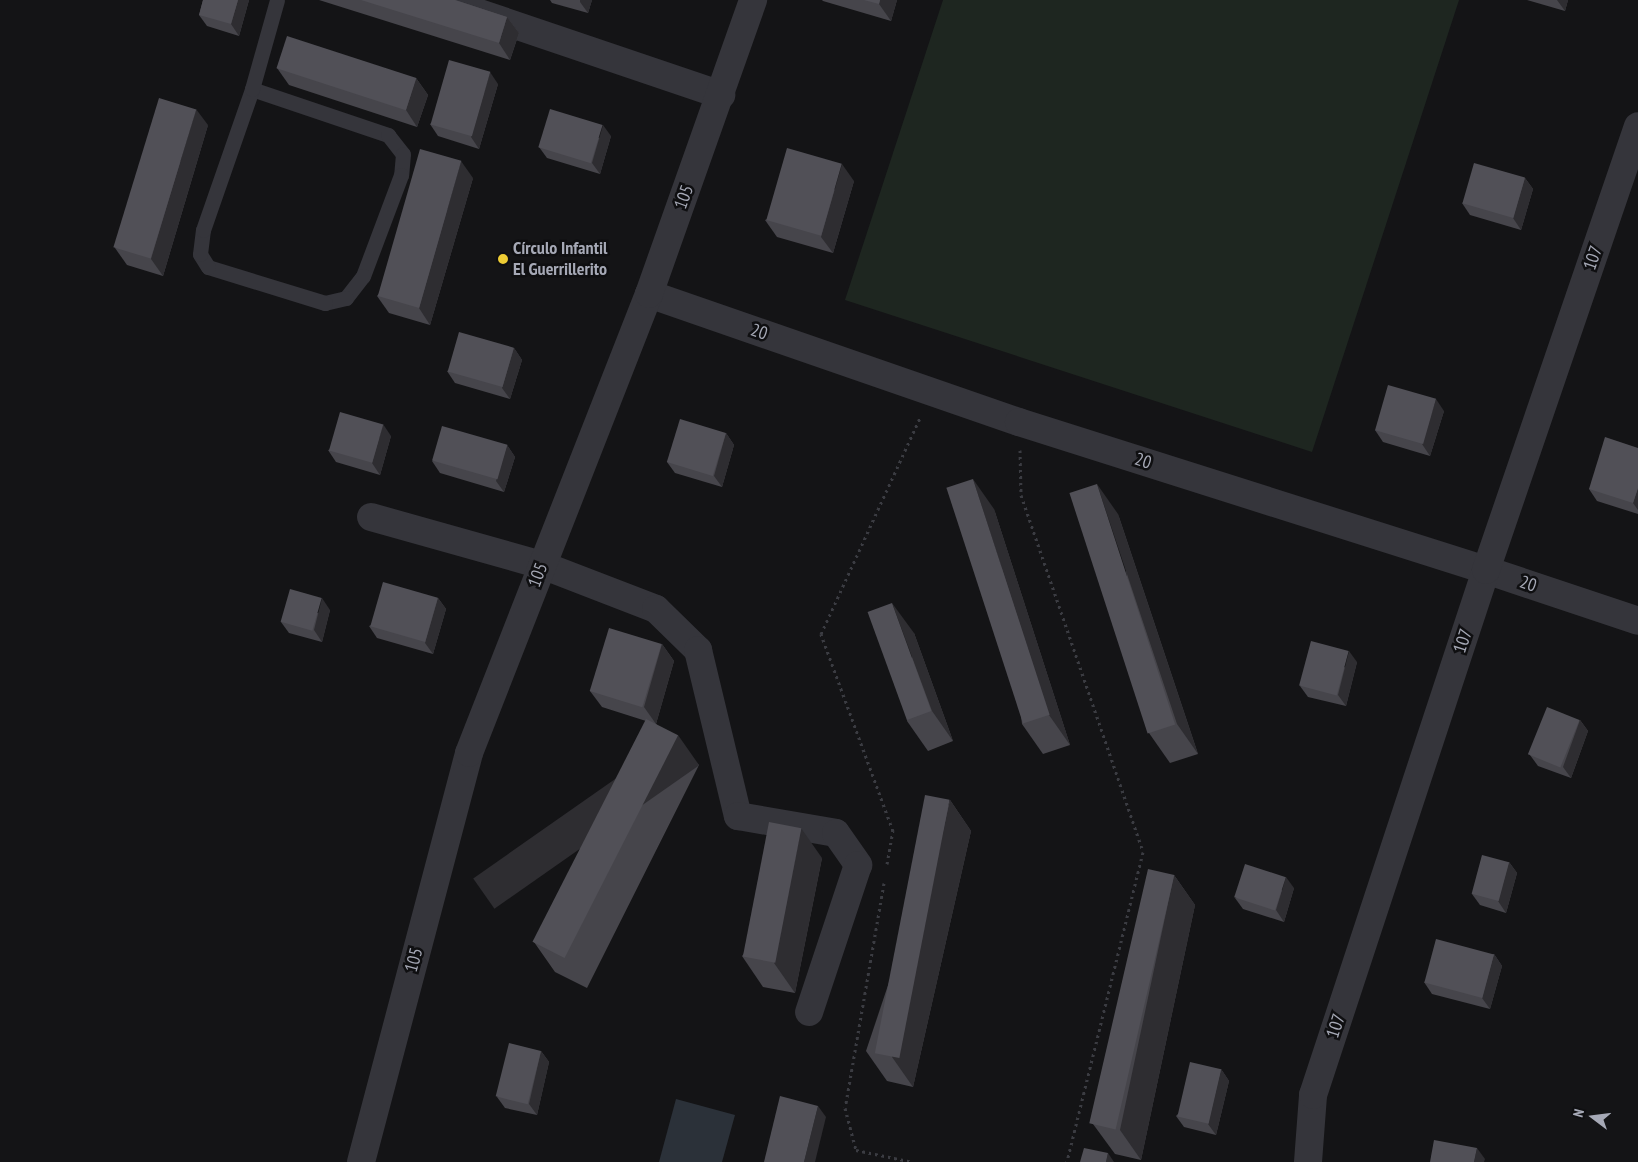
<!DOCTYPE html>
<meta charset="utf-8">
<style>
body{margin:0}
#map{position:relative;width:1638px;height:1162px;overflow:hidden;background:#141416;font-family:"PT Sans Narrow",sans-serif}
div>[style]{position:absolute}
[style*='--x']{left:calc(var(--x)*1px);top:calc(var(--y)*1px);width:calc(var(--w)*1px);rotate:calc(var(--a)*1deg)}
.green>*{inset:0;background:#1e2620}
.water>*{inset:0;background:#2b3139}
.path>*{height:3px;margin-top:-1.5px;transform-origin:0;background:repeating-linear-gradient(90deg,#3b3c42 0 2.5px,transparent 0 6.5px)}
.service>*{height:15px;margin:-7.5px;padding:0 7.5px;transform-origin:7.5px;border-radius:7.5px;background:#35353b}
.minor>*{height:28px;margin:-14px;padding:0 14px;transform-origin:14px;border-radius:14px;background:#35353b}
.wall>*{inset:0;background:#46454b}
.shaded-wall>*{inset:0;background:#2e2d31;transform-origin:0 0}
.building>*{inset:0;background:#515057;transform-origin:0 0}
.dots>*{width:14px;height:14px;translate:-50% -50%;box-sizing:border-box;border:2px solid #0f0f11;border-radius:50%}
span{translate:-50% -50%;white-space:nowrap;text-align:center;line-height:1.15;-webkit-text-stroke:5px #0f0f11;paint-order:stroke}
.street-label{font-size:18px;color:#a6a9b6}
.poi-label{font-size:18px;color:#a6a9b6;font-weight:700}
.left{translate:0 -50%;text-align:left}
.north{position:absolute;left:1568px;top:1092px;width:50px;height:50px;-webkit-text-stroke:4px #0f0f11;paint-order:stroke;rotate:285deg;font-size:14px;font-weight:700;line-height:20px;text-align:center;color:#a6a9b6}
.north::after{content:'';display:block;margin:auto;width:18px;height:22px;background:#a6a9b6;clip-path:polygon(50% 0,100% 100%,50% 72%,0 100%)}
</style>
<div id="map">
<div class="green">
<div style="clip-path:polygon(943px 0,1459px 0,1312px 452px,845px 300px)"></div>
</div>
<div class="water">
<div style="clip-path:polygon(676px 1099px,735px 1115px,722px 1162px,659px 1162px)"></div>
</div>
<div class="path">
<div style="--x:1020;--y:450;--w:45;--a:88.7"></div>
<div style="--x:1021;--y:495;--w:377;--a:71.1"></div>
<div style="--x:1143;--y:852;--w:319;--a:103.8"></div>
<div style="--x:887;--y:864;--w:34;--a:-80"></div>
<div style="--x:893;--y:831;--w:210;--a:-110.1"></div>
<div style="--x:821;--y:634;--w:238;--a:-65.4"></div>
<div style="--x:884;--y:883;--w:228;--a:99.8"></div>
<div style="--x:845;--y:1108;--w:43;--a:75.3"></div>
<div style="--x:856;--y:1150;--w:58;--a:11.9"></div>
</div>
<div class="service">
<div style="--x:252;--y:89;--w:144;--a:18.7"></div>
<div style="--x:388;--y:135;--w:24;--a:52"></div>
<div style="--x:403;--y:154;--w:21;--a:95"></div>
<div style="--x:401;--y:175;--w:108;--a:110.6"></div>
<div style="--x:363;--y:276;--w:28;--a:128"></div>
<div style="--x:346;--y:298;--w:22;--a:167"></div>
<div style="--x:325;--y:303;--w:122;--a:-162.9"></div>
<div style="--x:208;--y:267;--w:15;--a:-122"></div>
<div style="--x:200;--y:254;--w:24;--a:-83"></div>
<div style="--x:203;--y:230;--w:149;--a:-70.8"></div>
<div style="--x:252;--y:89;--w:92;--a:-74.3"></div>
</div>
<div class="minor">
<div style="--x:441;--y:0;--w:296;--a:18.7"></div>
<div style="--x:649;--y:294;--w:392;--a:19.1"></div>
<div style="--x:1019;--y:422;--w:490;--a:17.6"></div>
<div style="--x:1486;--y:570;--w:160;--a:18.5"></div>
<div style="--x:371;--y:517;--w:178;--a:15.7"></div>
<div style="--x:542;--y:565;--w:122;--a:21.1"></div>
<div style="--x:656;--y:609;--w:59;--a:44.3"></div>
<div style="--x:698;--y:650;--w:171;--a:76.5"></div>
<div style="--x:738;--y:816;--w:99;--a:9.8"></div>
<div style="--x:836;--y:833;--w:39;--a:55"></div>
<div style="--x:858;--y:865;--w:155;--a:108.4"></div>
<div style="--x:361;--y:1162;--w:423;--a:-75.2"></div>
<div style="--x:469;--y:753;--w:493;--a:-68.6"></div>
<div style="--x:649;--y:294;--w:312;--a:-70.5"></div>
<div style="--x:1308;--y:1162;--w:67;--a:-85.7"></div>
<div style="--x:1313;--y:1095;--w:553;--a:-71.76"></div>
<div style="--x:1486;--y:570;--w:469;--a:-71.1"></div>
</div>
<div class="wall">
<div style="clip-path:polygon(203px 0,249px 0,239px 36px,207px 26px,199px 15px)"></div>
<div style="clip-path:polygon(319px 0,455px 0,507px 17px,519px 33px,510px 60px)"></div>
<div style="clip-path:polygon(550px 0,592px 0,588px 13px,552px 3px)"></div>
<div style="clip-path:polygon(822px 0,897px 0,891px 21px,823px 1px)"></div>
<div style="clip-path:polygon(1527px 0,1568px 0,1565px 11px)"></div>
<div style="clip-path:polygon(277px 68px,416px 78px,428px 95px,417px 127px,289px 85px)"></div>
<div style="clip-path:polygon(498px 84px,479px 149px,438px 136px,430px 124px)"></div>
<div style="clip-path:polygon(208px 125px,163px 276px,127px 265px,115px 248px)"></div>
<div style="clip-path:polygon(611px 136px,600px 174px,547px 158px,539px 147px)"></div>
<div style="clip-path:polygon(473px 178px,430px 325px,389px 313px,377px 296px)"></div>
<div style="clip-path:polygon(1525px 178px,1533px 189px,1521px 230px,1470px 215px,1462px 203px)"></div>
<div style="clip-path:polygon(854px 181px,833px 253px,777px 237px,765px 220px)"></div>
<div style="clip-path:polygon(514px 348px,522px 360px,510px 399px,455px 383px,447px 371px)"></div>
<div style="clip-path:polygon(1444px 411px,1430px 456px,1383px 442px,1375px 430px)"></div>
<div style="clip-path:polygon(726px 433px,734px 445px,722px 487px,675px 473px,667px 462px)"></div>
<div style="clip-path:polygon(391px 436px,380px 475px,336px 462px,328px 450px)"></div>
<div style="clip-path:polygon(507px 445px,515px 457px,504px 492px,440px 473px,432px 461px)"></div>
<div style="clip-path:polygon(1638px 448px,1638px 514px,1597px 501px,1589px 489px)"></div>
<div style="clip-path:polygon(994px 509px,1070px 745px,1043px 754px,1022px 724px)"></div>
<div style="clip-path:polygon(1118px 514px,1198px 754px,1170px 763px,1149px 733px)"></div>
<div style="clip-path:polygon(438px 598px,446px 609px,433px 654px,377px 638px,369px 626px)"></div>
<div style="clip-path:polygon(330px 610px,322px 642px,289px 633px,281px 622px)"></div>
<div style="clip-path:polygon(914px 633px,953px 741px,928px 751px,907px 721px)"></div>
<div style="clip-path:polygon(662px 644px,674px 661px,656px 724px,699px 765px,587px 988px,555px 972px,534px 942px,646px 721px,602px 707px,590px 691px)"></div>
<div style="clip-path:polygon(1357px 662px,1346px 706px,1308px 697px,1300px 686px)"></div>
<div style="clip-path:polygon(1580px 720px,1588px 731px,1571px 778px,1538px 766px,1530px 755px)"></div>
<div style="clip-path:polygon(950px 800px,971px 831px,913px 1087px,887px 1081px,866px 1051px)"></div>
<div style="clip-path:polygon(822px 858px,795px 993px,763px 987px,742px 956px)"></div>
<div style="clip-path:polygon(1509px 862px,1517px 873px,1506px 913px,1480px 905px,1472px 894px)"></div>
<div style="clip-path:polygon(1174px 875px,1195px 905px,1141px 1160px,1115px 1154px,1093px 1124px)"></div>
<div style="clip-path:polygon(1294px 888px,1284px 922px,1243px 909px,1235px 898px)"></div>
<div style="clip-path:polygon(1494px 954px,1502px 966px,1490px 1009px,1432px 994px,1424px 982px)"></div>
<div style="clip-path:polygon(541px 1051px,549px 1062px,537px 1115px,505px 1108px,497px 1097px)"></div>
<div style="clip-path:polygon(1221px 1069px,1229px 1081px,1216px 1135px,1184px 1127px,1176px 1116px)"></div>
</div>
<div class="shaded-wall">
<div style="clip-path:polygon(238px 0,249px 0,239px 36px,231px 24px)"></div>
<div style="clip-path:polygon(580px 0,592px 0,588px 13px,580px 2px)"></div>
<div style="clip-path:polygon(880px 0,897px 0,891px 21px,879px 4px)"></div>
<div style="clip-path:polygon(1557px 0,1568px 0,1565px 11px)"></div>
<div style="clip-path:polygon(507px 17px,519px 33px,510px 60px,499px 43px)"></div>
<div style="clip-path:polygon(490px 72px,498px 84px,479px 149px,471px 137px)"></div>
<div style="clip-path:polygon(416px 78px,428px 95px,417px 127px,406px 110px)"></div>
<div style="clip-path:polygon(196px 109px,208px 125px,163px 276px,151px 259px)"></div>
<div style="clip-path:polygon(603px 125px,611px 136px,600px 174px,592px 163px)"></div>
<div style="clip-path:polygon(461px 161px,473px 178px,430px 325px,419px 308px)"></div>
<div style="clip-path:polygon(842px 164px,854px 181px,833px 253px,821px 237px)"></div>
<div style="clip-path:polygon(1525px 178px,1533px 189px,1521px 230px,1513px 218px)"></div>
<div style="clip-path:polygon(514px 348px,522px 360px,510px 399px,502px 388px)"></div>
<div style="clip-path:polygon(1436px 399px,1444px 411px,1430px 456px,1422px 444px)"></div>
<div style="clip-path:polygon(383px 424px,391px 436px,380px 475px,372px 463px)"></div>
<div style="clip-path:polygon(726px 433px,734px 445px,722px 487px,714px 476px)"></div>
<div style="clip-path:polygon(507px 445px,515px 457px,504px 492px,496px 481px)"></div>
<div style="clip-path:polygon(973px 479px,994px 509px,1070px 745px,1049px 715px)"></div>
<div style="clip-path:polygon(1097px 484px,1118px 514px,1198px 754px,1177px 724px)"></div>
<div style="clip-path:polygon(1638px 488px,1638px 510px,1633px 503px)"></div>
<div style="clip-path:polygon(322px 598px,330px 610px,322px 642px,314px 630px)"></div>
<div style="clip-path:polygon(438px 598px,446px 609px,433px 654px,425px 643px)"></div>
<div style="clip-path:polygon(892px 603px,914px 633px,953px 741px,932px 711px)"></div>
<div style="clip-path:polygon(662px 644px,674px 661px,656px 724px,644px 707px)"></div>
<div style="clip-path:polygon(1349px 651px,1357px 662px,1346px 706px,1338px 695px)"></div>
<div style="clip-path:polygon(1580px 720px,1588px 731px,1571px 778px,1563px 767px)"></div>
<div style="left:678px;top:735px;width:37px;height:250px;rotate:55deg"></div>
<div style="clip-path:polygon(950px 800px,971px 831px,913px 1087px,892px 1057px)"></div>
<div style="clip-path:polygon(801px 828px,822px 858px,795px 993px,774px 963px)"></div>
<div style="clip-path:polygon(1509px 862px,1517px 873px,1506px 913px,1498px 901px)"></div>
<div style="clip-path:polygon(1174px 875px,1195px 905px,1141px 1160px,1120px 1130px)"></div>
<div style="clip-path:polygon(1286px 877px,1294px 888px,1284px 922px,1276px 910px)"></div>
<div style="clip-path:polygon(1494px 954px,1502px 966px,1490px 1009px,1482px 998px)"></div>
<div style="clip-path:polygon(541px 1051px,549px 1062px,537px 1115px,529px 1104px)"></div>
<div style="clip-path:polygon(1221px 1069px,1229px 1081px,1216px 1135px,1208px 1124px)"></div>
<div style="clip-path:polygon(818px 1106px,826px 1117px,815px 1162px,804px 1162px)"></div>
<div style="clip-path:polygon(1477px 1148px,1485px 1159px,1484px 1162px,1474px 1162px)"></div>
<div style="clip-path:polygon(1108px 1153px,1114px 1162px,1106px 1162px)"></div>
</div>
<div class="building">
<div style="clip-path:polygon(203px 0,238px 0,231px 24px,199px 15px)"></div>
<div style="clip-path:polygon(361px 0,455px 0,507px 17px,499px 43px)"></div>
<div style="clip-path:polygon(864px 0,880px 0,879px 4px)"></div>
<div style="left:287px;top:36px;width:136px;height:34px;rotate:18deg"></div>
<div style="left:449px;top:60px;width:43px;height:67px;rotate:16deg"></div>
<div style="left:159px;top:98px;width:39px;height:156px;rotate:17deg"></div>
<div style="left:550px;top:109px;width:55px;height:40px;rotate:17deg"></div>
<div style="left:787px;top:148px;width:57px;height:75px;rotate:16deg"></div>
<div style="left:420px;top:149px;width:43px;height:153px;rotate:16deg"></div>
<div style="left:1474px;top:163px;width:53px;height:42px;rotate:16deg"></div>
<div style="left:459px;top:332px;width:57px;height:41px;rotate:16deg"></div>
<div style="left:1388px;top:385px;width:50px;height:47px;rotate:16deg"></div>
<div style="left:340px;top:412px;width:45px;height:40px;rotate:16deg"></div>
<div style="left:680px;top:419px;width:48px;height:45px;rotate:17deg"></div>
<div style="left:442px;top:426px;width:68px;height:36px;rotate:16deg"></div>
<div style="clip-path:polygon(1605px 437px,1638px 448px,1638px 488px,1633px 503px,1589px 489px)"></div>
<div style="left:973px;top:479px;width:248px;height:28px;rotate:72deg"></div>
<div style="left:1097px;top:484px;width:253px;height:29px;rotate:72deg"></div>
<div style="left:383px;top:582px;width:57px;height:46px;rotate:16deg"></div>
<div style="left:290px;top:589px;width:33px;height:34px;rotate:16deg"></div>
<div style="left:892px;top:603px;width:115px;height:26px;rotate:70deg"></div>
<div style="left:609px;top:628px;width:55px;height:66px;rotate:17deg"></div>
<div style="left:1311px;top:641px;width:39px;height:46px;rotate:15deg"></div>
<div style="left:1547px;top:707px;width:35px;height:51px;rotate:22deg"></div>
<div style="left:646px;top:719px;width:36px;height:250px;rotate:27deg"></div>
<div style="left:925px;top:795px;width:25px;height:263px;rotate:11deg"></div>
<div style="left:769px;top:822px;width:33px;height:137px;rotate:11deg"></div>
<div style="left:1482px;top:855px;width:28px;height:40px;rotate:15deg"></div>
<div style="left:1245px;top:864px;width:43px;height:35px;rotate:18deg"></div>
<div style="left:1148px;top:869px;width:27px;height:261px;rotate:13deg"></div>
<div style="left:1436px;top:939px;width:60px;height:45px;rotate:15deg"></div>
<div style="left:509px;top:1043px;width:33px;height:55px;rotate:14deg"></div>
<div style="left:1190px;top:1062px;width:32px;height:56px;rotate:13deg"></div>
<div style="clip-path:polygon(780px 1096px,818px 1106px,804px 1162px,764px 1162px)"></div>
<div style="clip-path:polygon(1434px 1140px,1477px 1148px,1474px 1162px,1430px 1162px)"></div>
<div style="clip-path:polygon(1084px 1148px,1108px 1153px,1106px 1162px,1080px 1162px)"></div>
</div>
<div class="dots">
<div style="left:503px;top:259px;background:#eecc34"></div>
</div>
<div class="street-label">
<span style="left:684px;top:197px;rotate:-70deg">105</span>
<span style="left:1593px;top:258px;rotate:-71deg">107</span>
<span style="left:759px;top:332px;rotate:19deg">20</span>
<span style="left:1143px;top:461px;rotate:18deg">20</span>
<span style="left:538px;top:575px;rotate:-69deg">105</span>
<span style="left:1528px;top:584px;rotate:19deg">20</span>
<span style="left:1463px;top:641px;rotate:-72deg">107</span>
<span style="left:414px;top:960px;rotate:-75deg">105</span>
<span style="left:1336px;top:1026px;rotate:-72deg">107</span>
</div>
<div class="poi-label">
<span class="left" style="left:513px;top:259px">Círculo Infantil<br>El Guerrillerito</span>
</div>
<div class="north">N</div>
</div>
